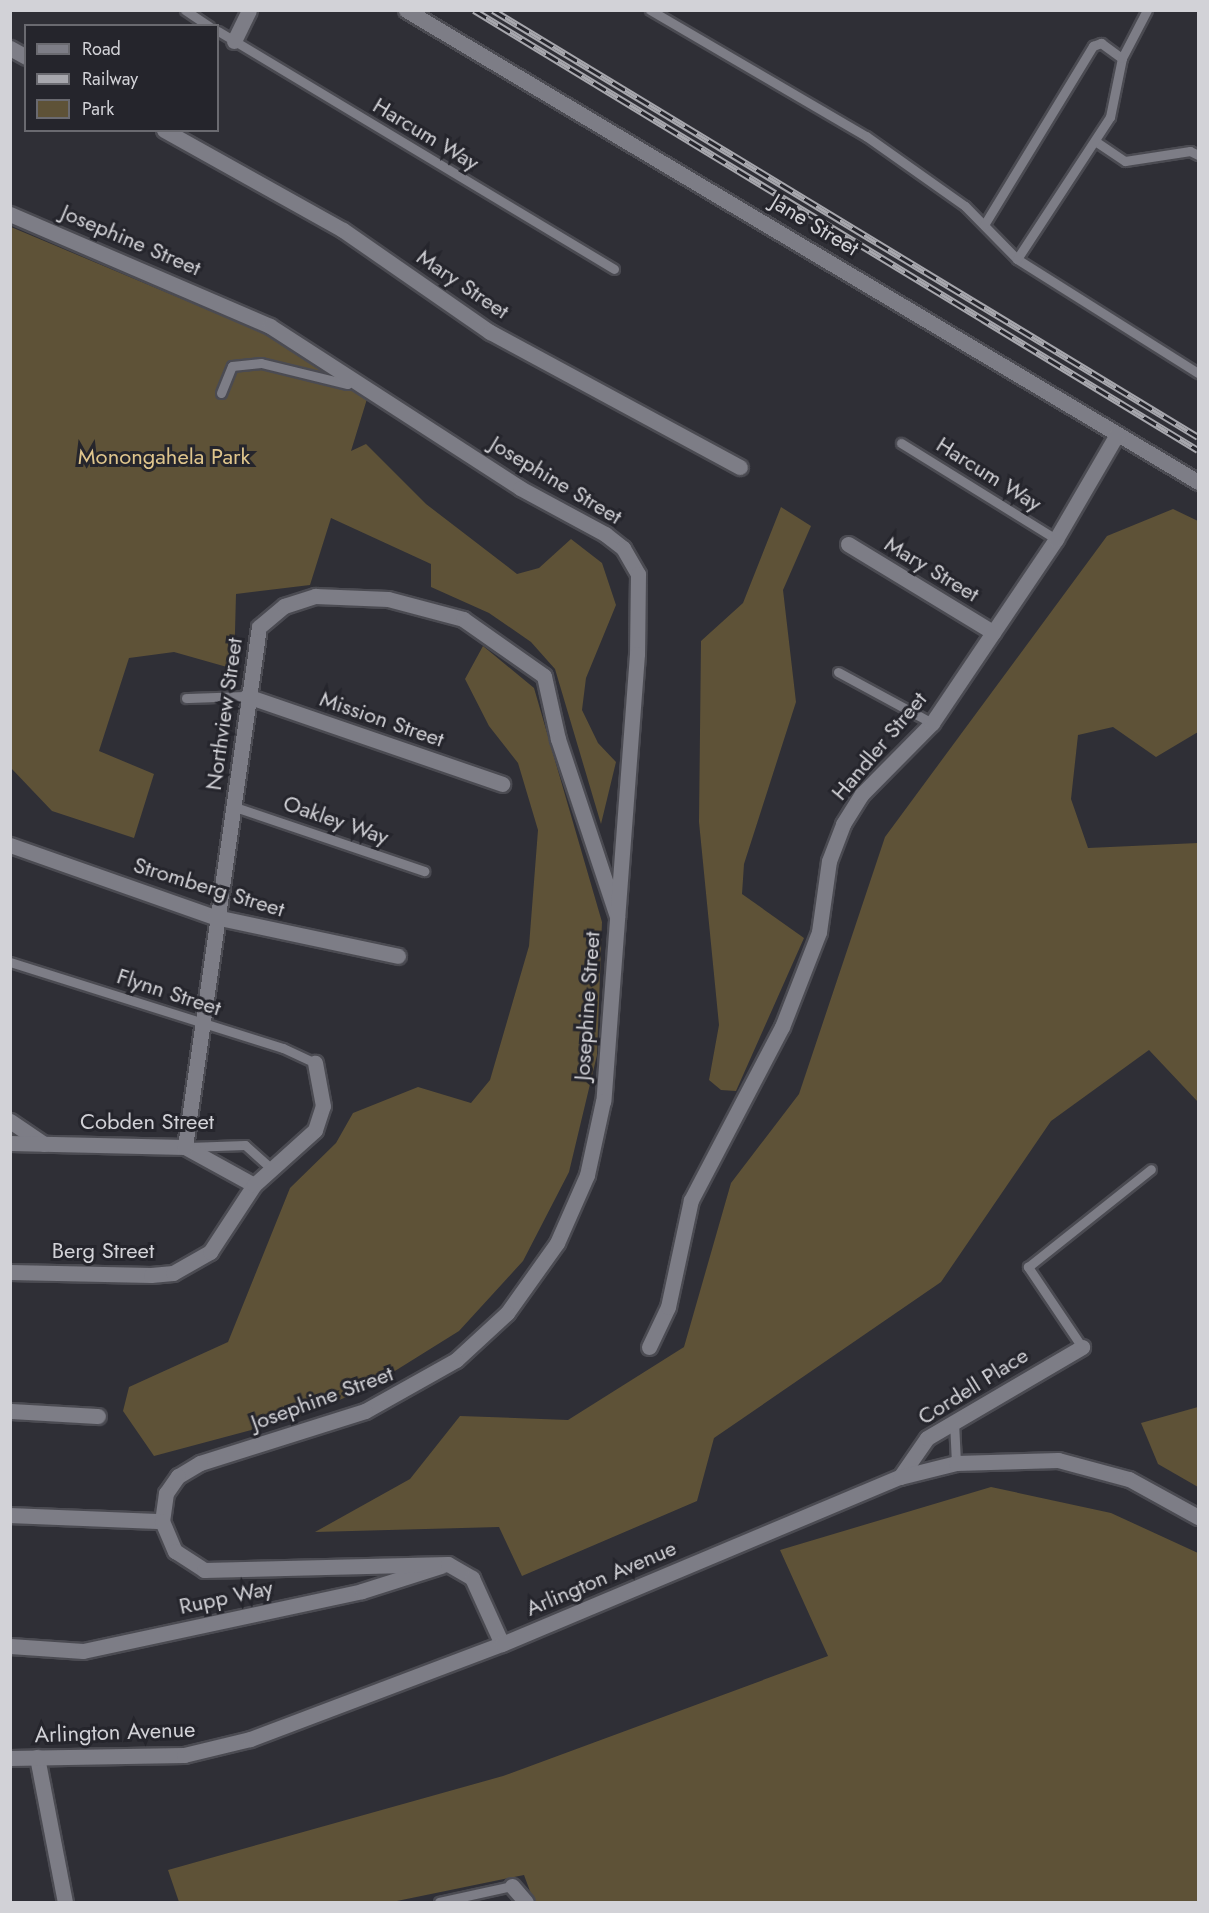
<!DOCTYPE html>
<style>
body{margin:0}
#map{position:relative;width:1209px;height:1913px;overflow:hidden;background:#2f2f36;font-family:Jost,sans-serif}
div>[style]{position:absolute}
[style*='--x']{left:calc(var(--x)*1px);top:calc(var(--y)*1px);width:calc(var(--w)*1px);rotate:calc(var(--a)*1deg)}
.green>*{inset:0;background:#5e5237}
.roads{filter:drop-shadow(2px 0 #4b4b52) drop-shadow(-2px 0 #4b4b52) drop-shadow(0 2px #4b4b52) drop-shadow(0 -2px #4b4b52)}
.lane>*{height:9px;margin:-4.5px;padding:0 4.5px;transform-origin:4.5px;border-radius:4.5px;background:#7d7d86}
.street>*{height:15px;margin:-7.5px;padding:0 7.5px;transform-origin:7.5px;border-radius:7.5px;background:#7d7d86}
.secondary>*{height:15px;margin:-7.5px;padding:0 7.5px;transform-origin:7.5px;border-radius:7.5px;background:#7d7d86}
.rail>*{height:7px;margin-top:-3.5px;transform-origin:0;background:repeating-linear-gradient(90deg,#25252c 0 14px,#a7a7ad 0 28px);box-sizing:border-box;border-block:2px solid #a7a7ad}
span{translate:-50% -50%;white-space:nowrap;text-align:center;line-height:1.15;-webkit-text-stroke:6px #25252c;paint-order:stroke}
.street-label{font-size:22px;color:#d2d2d7}
.park-label{font-size:22px;color:#dfc58c}
.frame{position:absolute;inset:0;border:12px solid #d2d2d7;pointer-events:none}
.legend{position:absolute;left:24px;top:24px;width:195px;height:108px;box-sizing:border-box;background:#25252c;border:2px solid #6a6a70;margin:0;padding:8px 10px;list-style:none;font-size:18px;color:#d2d2d7}
.legend li{display:flex;align-items:center;gap:12px;height:30px}
.legend b{width:30px;border:2px solid #6a6a70}
</style>
<div id="map">
<div class="green">
<div style="clip-path:polygon(11px 227px,270px 336px,367px 399px,351px 451px,366px 444px,426px 504px,517px 574px,539px 568px,571px 539px,602px 563px,616px 605px,586px 678px,582px 710px,598px 743px,616px 762px,601px 824px,555px 669px,531px 642px,489px 613px,431px 587px,431px 564px,331px 518px,310px 585px,236px 594px,234px 669px,174px 652px,129px 658px,99px 751px,154px 774px,134px 838px,52px 811px,11px 768px)"></div>
<div style="clip-path:polygon(781px 507px,811px 526px,783px 590px,796px 702px,744px 864px,742px 894px,804px 938px,736px 1091px,721px 1090px,709px 1080px,719px 1025px,699px 822px,701px 641px,743px 603px)"></div>
<div style="clip-path:polygon(1173px 509px,1198px 521px,1198px 732px,1156px 757px,1113px 727px,1078px 735px,1071px 799px,1088px 848px,1198px 843px,1198px 1102px,1149px 1050px,1051px 1121px,941px 1282px,714px 1438px,697px 1501px,522px 1576px,499px 1527px,315px 1532px,410px 1479px,460px 1416px,568px 1420px,684px 1347px,731px 1183px,799px 1094px,885px 837px,1107px 536px)"></div>
<div style="clip-path:polygon(483px 646px,534px 688px,602px 922px,597px 1055px,569px 1172px,523px 1261px,459px 1331px,366px 1389px,293px 1419px,154px 1456px,123px 1411px,129px 1387px,228px 1342px,290px 1188px,336px 1143px,353px 1113px,418px 1087px,471px 1103px,490px 1080px,529px 946px,538px 830px,518px 763px,489px 726px,465px 679px)"></div>
<div style="clip-path:polygon(1198px 1407px,1198px 1487px,1158px 1464px,1141px 1423px)"></div>
<div style="clip-path:polygon(991px 1487px,1111px 1513px,1198px 1553px,1198px 1902px,534px 1902px,524px 1875px,392px 1902px,179px 1902px,168px 1870px,503px 1776px,828px 1656px,780px 1550px)"></div>
</div>
<div class="roads">
<div class="lane">
<div style="--x:185;--y:10;--w:29;--a:34"></div>
<div style="--x:650;--y:10;--w:250;--a:30.3"></div>
<div style="--x:866;--y:136;--w:121;--a:35.3"></div>
<div style="--x:965;--y:206;--w:74;--a:45.5"></div>
<div style="--x:1017;--y:259;--w:214;--a:32.2"></div>
<div style="--x:218;--y:31;--w:462;--a:31"></div>
<div style="--x:1095;--y:141;--w:36;--a:34"></div>
<div style="--x:1125;--y:161;--w:66;--a:-8.7"></div>
<div style="--x:1190;--y:151;--w:9;--a:27"></div>
<div style="--x:984;--y:225;--w:210;--a:-58.7"></div>
<div style="--x:1093;--y:46;--w:9;--a:-21"></div>
<div style="--x:1101;--y:43;--w:26;--a:36"></div>
<div style="--x:1017;--y:259;--w:170;--a:-56.8"></div>
<div style="--x:1110;--y:117;--w:60;--a:-78.5"></div>
<div style="--x:1122;--y:58;--w:54;--a:-62.5"></div>
<div style="--x:221;--y:393;--w:29;--a:-68"></div>
<div style="--x:232;--y:366;--w:29;--a:-6"></div>
<div style="--x:261;--y:363;--w:89;--a:13.7"></div>
<div style="--x:901;--y:443;--w:182;--a:31.8"></div>
<div style="--x:838;--y:672;--w:107;--a:28.5"></div>
<div style="--x:186;--y:698;--w:61;--a:-1.9"></div>
<div style="--x:235;--y:807;--w:200;--a:18.7"></div>
<div style="--x:10;--y:962;--w:286;--a:17.5"></div>
<div style="--x:283;--y:1048;--w:35;--a:25"></div>
<div style="--x:188;--y:1147;--w:57;--a:-2"></div>
<div style="--x:245;--y:1145;--w:38;--a:42"></div>
<div style="--x:1082;--y:1347;--w:97;--a:-124"></div>
<div style="--x:1028;--y:1267;--w:157;--a:-38.5"></div>
<div style="--x:954;--y:1422;--w:41;--a:87.2"></div>
<div style="--x:439;--y:1902;--w:75;--a:-12.4"></div>
</div>
<div class="street">
<div style="--x:406;--y:10;--w:922;--a:30.79"></div>
<div style="--x:234;--y:41;--w:34;--a:-64"></div>
<div style="--x:10;--y:48;--w:18;--a:29"></div>
<div style="--x:164;--y:130;--w:205;--a:29.2"></div>
<div style="--x:343;--y:230;--w:179;--a:34.8"></div>
<div style="--x:490;--y:332;--w:284;--a:28.4"></div>
<div style="--x:848;--y:544;--w:170;--a:31.3"></div>
<div style="--x:247;--y:696;--w:270;--a:19"></div>
<div style="--x:10;--y:845;--w:217;--a:19.4"></div>
<div style="--x:215;--y:917;--w:187;--a:12"></div>
<div style="--x:10;--y:1121;--w:41;--a:34.1"></div>
<div style="--x:10;--y:1143;--w:175;--a:1.3"></div>
<div style="--x:254;--y:1185;--w:79;--a:-151.2"></div>
<div style="--x:185;--y:1147;--w:525;--a:-81.9"></div>
<div style="--x:259;--y:627;--w:33;--a:-40"></div>
<div style="--x:284;--y:606;--w:33;--a:-18"></div>
<div style="--x:315;--y:596;--w:73;--a:2.4"></div>
<div style="--x:388;--y:599;--w:78;--a:14.9"></div>
<div style="--x:463;--y:619;--w:99;--a:35.1"></div>
<div style="--x:544;--y:676;--w:65;--a:77.5"></div>
<div style="--x:558;--y:739;--w:187;--a:71.6"></div>
<div style="--x:10;--y:1272;--w:141;--a:1.2"></div>
<div style="--x:151;--y:1275;--w:22;--a:-5"></div>
<div style="--x:173;--y:1273;--w:43;--a:-29.6"></div>
<div style="--x:210;--y:1252;--w:80;--a:-56.7"></div>
<div style="--x:254;--y:1185;--w:82;--a:-42"></div>
<div style="--x:315;--y:1130;--w:25;--a:-72"></div>
<div style="--x:323;--y:1106;--w:44;--a:-100.5"></div>
<div style="--x:649;--y:1347;--w:44;--a:-64.6"></div>
<div style="--x:668;--y:1307;--w:109;--a:-77.9"></div>
<div style="--x:691;--y:1200;--w:195;--a:-62.3"></div>
<div style="--x:782;--y:1027;--w:102;--a:-68.7"></div>
<div style="--x:819;--y:932;--w:72;--a:-82"></div>
<div style="--x:829;--y:861;--w:40;--a:-69"></div>
<div style="--x:843;--y:824;--w:36;--a:-58"></div>
<div style="--x:862;--y:794;--w:100;--a:-45.4"></div>
<div style="--x:932;--y:723;--w:222;--a:-56"></div>
<div style="--x:1056;--y:539;--w:119;--a:-59.8"></div>
<div style="--x:10;--y:1411;--w:88;--a:3.3"></div>
<div style="--x:900;--y:1477;--w:47;--a:-55.3"></div>
<div style="--x:927;--y:1438;--w:180;--a:-30.4"></div>
<div style="--x:10;--y:1515;--w:152;--a:2.3"></div>
<div style="--x:10;--y:1646;--w:73;--a:3.9"></div>
<div style="--x:83;--y:1651;--w:285;--a:-12.1"></div>
<div style="--x:362;--y:1591;--w:83;--a:-17.6"></div>
<div style="--x:37;--y:1757;--w:148;--a:79.1"></div>
<div style="--x:512;--y:1886;--w:21;--a:49"></div>
</div>
<div class="secondary">
<div style="--x:10;--y:214;--w:283;--a:23.3"></div>
<div style="--x:270;--y:326;--w:298;--a:32.9"></div>
<div style="--x:520;--y:488;--w:97;--a:28.4"></div>
<div style="--x:605;--y:534;--w:23;--a:38"></div>
<div style="--x:623;--y:548;--w:30;--a:60"></div>
<div style="--x:638;--y:574;--w:80;--a:90.7"></div>
<div style="--x:637;--y:654;--w:448;--a:94.3"></div>
<div style="--x:603;--y:1101;--w:76;--a:102.2"></div>
<div style="--x:587;--y:1175;--w:74;--a:113.8"></div>
<div style="--x:557;--y:1243;--w:86;--a:125.5"></div>
<div style="--x:507;--y:1313;--w:69;--a:137.3"></div>
<div style="--x:456;--y:1360;--w:104;--a:150.7"></div>
<div style="--x:365;--y:1411;--w:173;--a:162.5"></div>
<div style="--x:200;--y:1463;--w:26;--a:149"></div>
<div style="--x:178;--y:1476;--w:21;--a:125"></div>
<div style="--x:166;--y:1493;--w:28;--a:98"></div>
<div style="--x:162;--y:1521;--w:33;--a:67"></div>
<div style="--x:175;--y:1551;--w:35;--a:33"></div>
<div style="--x:204;--y:1570;--w:244;--a:-1.4"></div>
<div style="--x:448;--y:1564;--w:28;--a:30"></div>
<div style="--x:472;--y:1578;--w:72;--a:65.6"></div>
<div style="--x:10;--y:1758;--w:174;--a:-1"></div>
<div style="--x:184;--y:1755;--w:68;--a:-13.6"></div>
<div style="--x:250;--y:1739;--w:269;--a:-20.7"></div>
<div style="--x:502;--y:1644;--w:432;--a:-22.8"></div>
<div style="--x:900;--y:1477;--w:58;--a:-14"></div>
<div style="--x:956;--y:1463;--w:102;--a:-1.7"></div>
<div style="--x:1058;--y:1460;--w:73;--a:15"></div>
<div style="--x:1129;--y:1479;--w:79;--a:28.8"></div>
</div>
</div>
<div class="rail">
<div style="--x:474;--y:10;--w:847;--a:31.29"></div>
<div style="--x:493;--y:10;--w:824;--a:31.2"></div>
</div>
<div class="street-label">
<span style="left:426px;top:134px;rotate:31deg">Harcum Way</span>
<span style="left:815px;top:225px;rotate:31deg">Jane Street</span>
<span style="left:131px;top:240px;rotate:23deg">Josephine Street</span>
<span style="left:463px;top:284px;rotate:34deg">Mary Street</span>
<span style="left:989px;top:474px;rotate:32deg">Harcum Way</span>
<span style="left:556px;top:480px;rotate:31deg">Josephine Street</span>
<span style="left:932px;top:569px;rotate:31deg">Mary Street</span>
<span style="left:224px;top:714px;rotate:-82deg">Northview Street</span>
<span style="left:382px;top:719px;rotate:19deg">Mission Street</span>
<span style="left:879px;top:746px;rotate:-50deg">Handler Street</span>
<span style="left:336px;top:820px;rotate:19deg">Oakley Way</span>
<span style="left:209px;top:887px;rotate:17deg">Stromberg Street</span>
<span style="left:169px;top:992px;rotate:18deg">Flynn Street</span>
<span style="left:587px;top:1006px;rotate:-86deg">Josephine Street</span>
<span style="left:147px;top:1122px">Cobden Street</span>
<span style="left:103px;top:1251px">Berg Street</span>
<span style="left:973px;top:1386px;rotate:-32deg">Cordell Place</span>
<span style="left:322px;top:1398px;rotate:-20deg">Josephine Street</span>
<span style="left:601px;top:1578px;rotate:-23deg">Arlington Avenue</span>
<span style="left:226px;top:1597px;rotate:-12deg">Rupp Way</span>
<span style="left:115px;top:1732px;rotate:-2deg">Arlington Avenue</span>
</div>
<div class="park-label">
<span style="left:164px;top:457px">Monongahela Park</span>
</div>
<div class="frame"></div>
<ul class="legend">
<li><b style="height:8px;background:#7d7d86"></b>Road</li>
<li><b style="height:8px;background:#a7a7ad"></b>Railway</li>
<li><b style="height:16px;background:#5e5237"></b>Park</li>
</ul>
</div>
